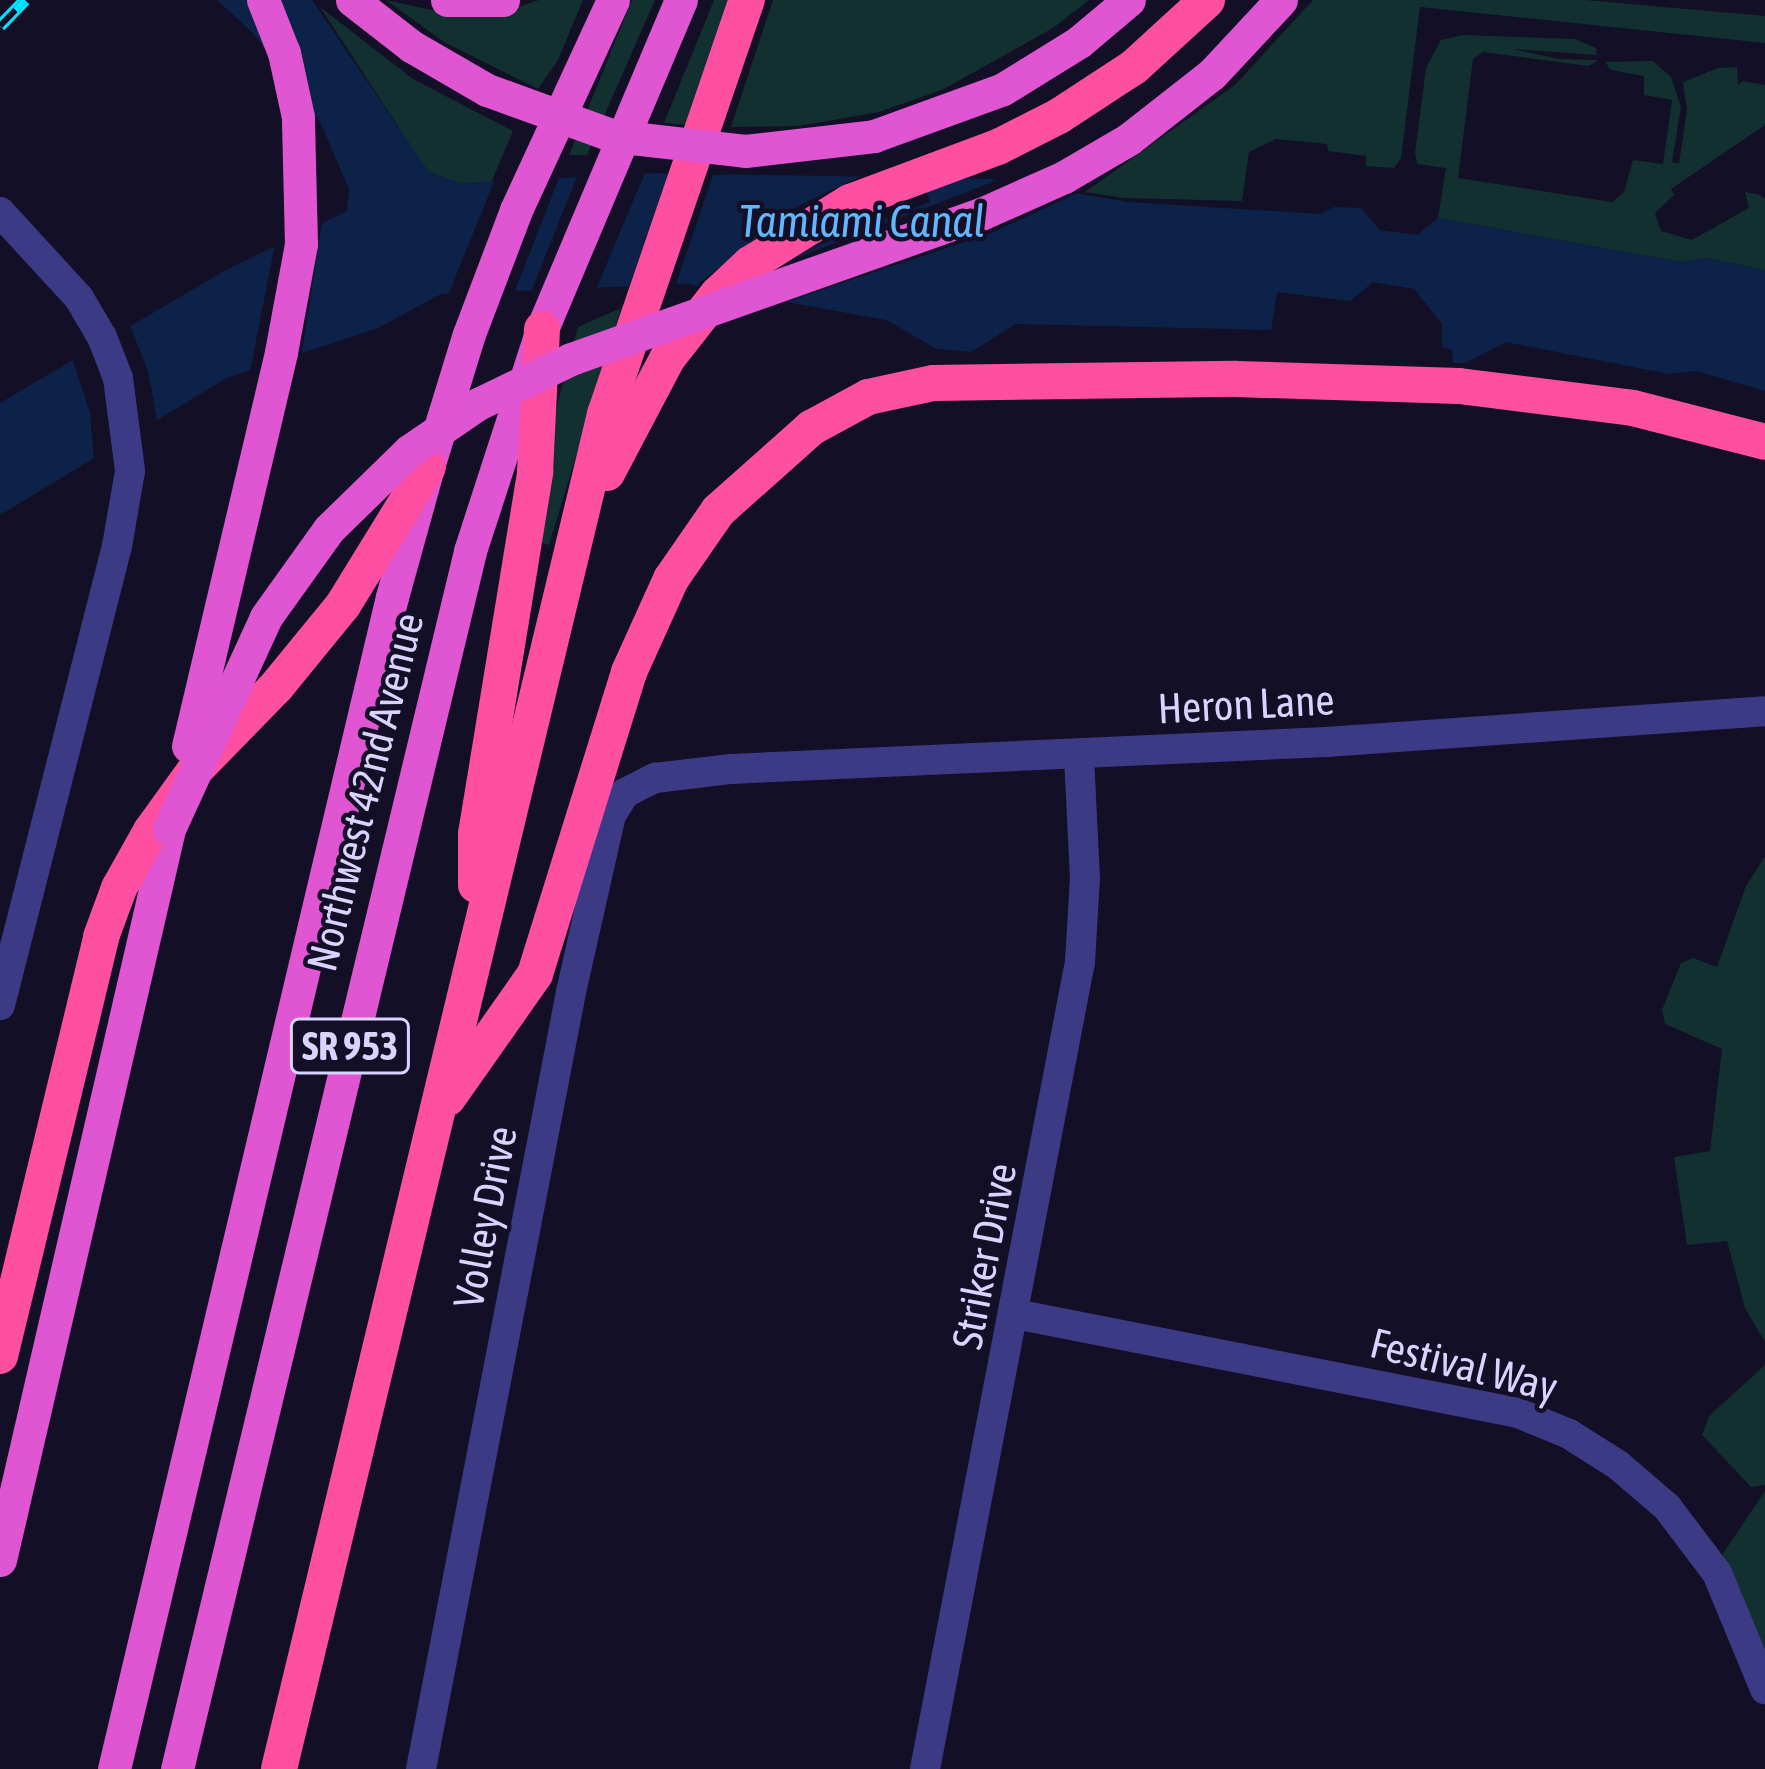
<!DOCTYPE html>
<style>
body{margin:0}
#map{position:relative;width:1765px;height:1769px;overflow:hidden;background:#130f26;font-family:"Asap Condensed",sans-serif}
div>[style]{position:absolute}
[style*='--x']{left:calc(var(--x)*1px);top:calc(var(--y)*1px);width:calc(var(--w)*1px);rotate:calc(var(--a)*1deg)}
.green>*{inset:0;background:#12302f}
.water>*{inset:0;background:#0c2248}
.pier>*{inset:0;background:#130f26}
.minor>*{height:30px;margin:-15px;padding:0 15px;transform-origin:15px;border-radius:15px;background:#3d3a85}
.tertiary>*{height:30px;margin:-15px;padding:0 15px;transform-origin:15px;border-radius:15px;background:#3d3a85}
.trunk>*{height:33px;margin:-16.5px;padding:0 16.5px;transform-origin:16.5px;border-radius:16.5px;background:#e055d1}
.motorway>*{height:36px;margin:-18px;padding:0 18px;transform-origin:18px;border-radius:18px;background:#ff4fa3}
.rail>*{height:12px;margin-top:-6px;transform-origin:0;background:repeating-linear-gradient(90deg,#130f26 0 22px,#00e5ff 0 44px);box-sizing:border-box;border-block:3px solid #00e5ff}
.trunk-bridge>*{height:33px;margin:-16.5px;padding:0 16.5px;transform-origin:16.5px;border-radius:16.5px;background:#e055d1}
span{translate:-50% -50%;white-space:nowrap;text-align:center;line-height:1.15;-webkit-text-stroke:9px #130f26;paint-order:stroke}
.shield-label span{padding:3px 9px;background:#130f26;border:3px solid;border-radius:9px;-webkit-text-stroke-width:0}
.shield-label{font-size:39px;color:#d9d4ff;font-weight:700}
.street-label{font-size:42px;color:#d9d4ff}
.water-label{font-size:45px;color:#62b6ff;font-style:italic}
</style>
<div id="map">
<div class="green">
<div style="clip-path:polygon(386px 0,441px 12px,497px 14px,539px 0,583px 0,558px 60px,538px 89px,444px 42px)"></div>
<div style="clip-path:polygon(632px 0,655px 0,587px 155px,569px 155px)"></div>
<div style="clip-path:polygon(714px 0,731px 0,687px 125px,664px 123px)"></div>
<div style="clip-path:polygon(773px 0,1089px 0,1053px 28px,942px 90px,879px 112px,799px 126px,731px 127px)"></div>
<div style="clip-path:polygon(1313px 0,1585px 0,1765px 16px,1765px 43px,1420px 7px,1401px 158px,1394px 168px,1366px 166px,1366px 156px,1328px 151px,1327px 144px,1276px 139px,1249px 152px,1242px 201px,1124px 198px,1085px 192px,1235px 85px)"></div>
<div style="clip-path:polygon(320px 7px,413px 79px,513px 131px,491px 183px,460px 183px,428px 172px)"></div>
<div style="clip-path:polygon(1463px 35px,1575px 39px,1596px 48px,1597px 55px,1513px 49px,1559px 59px,1598px 60px,1589px 66px,1483px 52px,1473px 59px,1458px 178px,1612px 202px,1624px 192px,1633px 160px,1663px 164px,1672px 100px,1644px 95px,1644px 76px,1611px 70px,1605px 62px,1653px 61px,1671px 77px,1681px 107px,1672px 162px,1679px 164px,1687px 110px,1683px 82px,1718px 68px,1737px 67px,1738px 86px,1742px 81px,1765px 85px,1765px 125px,1671px 189px,1674px 195px,1655px 213px,1661px 231px,1692px 240px,1749px 208px,1745px 192px,1760px 195px,1765px 199px,1765px 270px,1706px 258px,1680px 262px,1438px 218px,1446px 168px,1417px 164px,1415px 153px,1426px 68px,1441px 40px)"></div>
<div style="clip-path:polygon(621px 308px,549px 545px,535px 541px,555px 413px,578px 327px)"></div>
<div style="clip-path:polygon(1765px 856px,1765px 1342px,1745px 1308px,1727px 1241px,1687px 1245px,1674px 1157px,1710px 1151px,1722px 1049px,1665px 1024px,1662px 1010px,1681px 963px,1693px 958px,1717px 967px,1746px 886px)"></div>
<div style="clip-path:polygon(1765px 1365px,1765px 1485px,1751px 1487px,1702px 1435px,1709px 1416px)"></div>
<div style="clip-path:polygon(1765px 1491px,1765px 1661px,1720px 1558px)"></div>
</div>
<div class="water">
<div style="clip-path:polygon(217px 0,312px 0,429px 172px,460px 183px,660px 173px,990px 179px,1128px 202px,1321px 214px,1334px 207px,1361px 208px,1380px 230px,1417px 235px,1438px 218px,1680px 262px,1706px 258px,1765px 270px,1765px 391px,1696px 371px,1669px 374px,1506px 342px,1465px 363px,1453px 363px,1452px 350px,1442px 347px,1442px 324px,1414px 289px,1373px 282px,1350px 301px,1277px 292px,1271px 330px,1016px 324px,971px 352px,937px 349px,886px 320px,688px 284px,441px 294px,378px 328px,227px 378px,0 515px,0 403px,224px 271px,347px 211px,349px 189px,320px 122px,253px 33px)"></div>
</div>
<div class="pier">
<div style="clip-path:polygon(660px 167px,823px 170px,713px 175px,674px 290px,627px 292px,669px 172px,647px 168px,594px 294px,529px 297px,580px 169px)"></div>
<div style="clip-path:polygon(562px 170px,512px 298px,446px 300px,496px 177px)"></div>
<div style="clip-path:polygon(874px 170px,919px 171px,930px 202px,846px 232px,789px 261px,1008px 176px,1086px 189px,991px 233px,777px 305px,706px 293px,710px 290px,698px 284px,798px 206px)"></div>
<div style="clip-path:polygon(323px 216px,301px 358px,249px 377px,276px 239px)"></div>
<div style="clip-path:polygon(128px 321px,148px 371px,158px 425px,94px 463px,90px 413px,71px 355px)"></div>
</div>
<div class="minor">
<div style="--x:1015;--y:1314;--w:513;--a:11.13"></div>
<div style="--x:1518;--y:1413;--w:55;--a:22.4"></div>
<div style="--x:1569;--y:1434;--w:58;--a:32.3"></div>
<div style="--x:1618;--y:1465;--w:65;--a:40.6"></div>
<div style="--x:1667;--y:1507;--w:83;--a:52.9"></div>
<div style="--x:1717;--y:1573;--w:126;--a:67.5"></div>
<div style="--x:421;--y:1769;--w:791;--a:-79.07"></div>
<div style="--x:571;--y:992;--w:181;--a:-77.3"></div>
<div style="--x:611;--y:815;--w:26;--a:-58"></div>
<div style="--x:625;--y:793;--w:34;--a:-27"></div>
<div style="--x:655;--y:778;--w:77;--a:-6.8"></div>
<div style="--x:731;--y:769;--w:596;--a:-2.6"></div>
<div style="--x:1326;--y:742;--w:440;--a:-4"></div>
<div style="--x:925;--y:1769;--w:822;--a:-79.13"></div>
<div style="--x:1080;--y:962;--w:83;--a:-86.6"></div>
<div style="--x:1085;--y:879;--w:123;--a:-92.8"></div>
</div>
<div class="tertiary">
<div style="--x:0;--y:212;--w:117;--a:47.4"></div>
<div style="--x:79;--y:298;--w:45;--a:59.5"></div>
<div style="--x:102;--y:337;--w:44;--a:68.7"></div>
<div style="--x:118;--y:378;--w:94;--a:82.6"></div>
<div style="--x:130;--y:471;--w:76;--a:99.8"></div>
<div style="--x:117;--y:546;--w:474;--a:104.3"></div>
</div>
<div class="trunk">
<div style="--x:447;--y:0;--w:56;--a:0"></div>
<div style="--x:874;--y:136;--w:137;--a:-20"></div>
<div style="--x:1003;--y:89;--w:89;--a:-31.7"></div>
<div style="--x:1079;--y:42;--w:65;--a:-40"></div>
<div style="--x:981;--y:214;--w:91;--a:-24"></div>
<div style="--x:1064;--y:177;--w:75;--a:-30.3"></div>
<div style="--x:1129;--y:139;--w:105;--a:-38.1"></div>
<div style="--x:1212;--y:74;--w:101;--a:-47"></div>
<div style="--x:0;--y:1560;--w:750;--a:-76.98"></div>
<div style="--x:114;--y:1769;--w:1205;--a:-76.66"></div>
<div style="--x:392;--y:597;--w:135;--a:-74.5"></div>
<div style="--x:428;--y:467;--w:139;--a:-72.9"></div>
<div style="--x:469;--y:334;--w:133;--a:-69.2"></div>
<div style="--x:516;--y:210;--w:231;--a:-65.2"></div>
<div style="--x:177;--y:1769;--w:1253;--a:-76.47"></div>
<div style="--x:470;--y:551;--w:233;--a:-72"></div>
<div style="--x:542;--y:329;--w:357;--a:-67.1"></div>
</div>
<div class="motorway">
<div style="--x:607;--y:473;--w:129;--a:-62.2"></div>
<div style="--x:667;--y:359;--w:83;--a:-51.9"></div>
<div style="--x:718;--y:294;--w:44;--a:-43.2"></div>
<div style="--x:750;--y:264;--w:118;--a:-31.8"></div>
<div style="--x:850;--y:202;--w:158;--a:-20.4"></div>
<div style="--x:998;--y:147;--w:68;--a:-26.9"></div>
<div style="--x:1059;--y:116;--w:90;--a:-33.2"></div>
<div style="--x:1134;--y:67;--w:99;--a:-42.5"></div>
<div style="--x:476;--y:885;--w:51;--a:-90"></div>
<div style="--x:476;--y:834;--w:367;--a:-80.7"></div>
<div style="--x:535;--y:472;--w:143;--a:-87.2"></div>
<div style="--x:448;--y:1098;--w:151;--a:-54.9"></div>
<div style="--x:535;--y:974;--w:316;--a:-72.7"></div>
<div style="--x:629;--y:672;--w:102;--a:-65.7"></div>
<div style="--x:671;--y:579;--w:83;--a:-55.3"></div>
<div style="--x:718;--y:511;--w:125;--a:-41.7"></div>
<div style="--x:811;--y:428;--w:65;--a:-28.5"></div>
<div style="--x:868;--y:397;--w:66;--a:-12.2"></div>
<div style="--x:933;--y:383;--w:303;--a:-0.8"></div>
<div style="--x:1236;--y:379;--w:223;--a:1.8"></div>
<div style="--x:1459;--y:386;--w:175;--a:7.2"></div>
<div style="--x:1633;--y:408;--w:136;--a:14.4"></div>
<div style="--x:0;--y:1356;--w:431;--a:-76.4"></div>
<div style="--x:101;--y:937;--w:52;--a:-69.8"></div>
<div style="--x:119;--y:888;--w:65;--a:-60.7"></div>
<div style="--x:151;--y:831;--w:75;--a:-54.2"></div>
<div style="--x:195;--y:770;--w:116;--a:-45.7"></div>
<div style="--x:276;--y:687;--w:106;--a:-50.7"></div>
<div style="--x:343;--y:605;--w:162;--a:-58.4"></div>
<div style="--x:279;--y:1769;--w:1394;--a:-76.47"></div>
<div style="--x:605;--y:414;--w:438;--a:-71.1"></div>
</div>
<div class="rail">
<div style="--x:0;--y:26;--w:36;--a:-46"></div>
</div>
<div class="trunk-bridge">
<div style="--x:352;--y:0;--w:75;--a:37.9"></div>
<div style="--x:411;--y:46;--w:88;--a:30.1"></div>
<div style="--x:487;--y:90;--w:135;--a:19.9"></div>
<div style="--x:614;--y:136;--w:132;--a:6.5"></div>
<div style="--x:745;--y:151;--w:130;--a:-6.6"></div>
<div style="--x:188;--y:746;--w:405;--a:-76.7"></div>
<div style="--x:281;--y:352;--w:110;--a:-79.5"></div>
<div style="--x:301;--y:244;--w:127;--a:-91.4"></div>
<div style="--x:298;--y:117;--w:66;--a:-102.3"></div>
<div style="--x:284;--y:53;--w:57;--a:-111.6"></div>
<div style="--x:169;--y:829;--w:233;--a:-65.4"></div>
<div style="--x:266;--y:617;--w:108;--a:-54.4"></div>
<div style="--x:329;--y:529;--w:112;--a:-44.3"></div>
<div style="--x:409;--y:451;--w:83;--a:-34.3"></div>
<div style="--x:478;--y:404;--w:103;--a:-25.8"></div>
<div style="--x:571;--y:359;--w:435;--a:-19.5"></div>
</div>
<div class="shield-label">
<span style="left:350px;top:1046px">SR 953</span>
</div>
<div class="street-label">
<span style="left:1246px;top:704px;rotate:-3deg">Heron Lane</span>
<span style="left:365px;top:792px;rotate:-76deg">Northwest 42nd Avenue</span>
<span style="left:485px;top:1217px;rotate:-79deg">Volley Drive</span>
<span style="left:984px;top:1256px;rotate:-79deg">Striker Drive</span>
<span style="left:1464px;top:1365px;rotate:14deg">Festival Way</span>
</div>
<div class="water-label">
<span style="left:862px;top:222px">Tamiami Canal</span>
</div>
</div>
